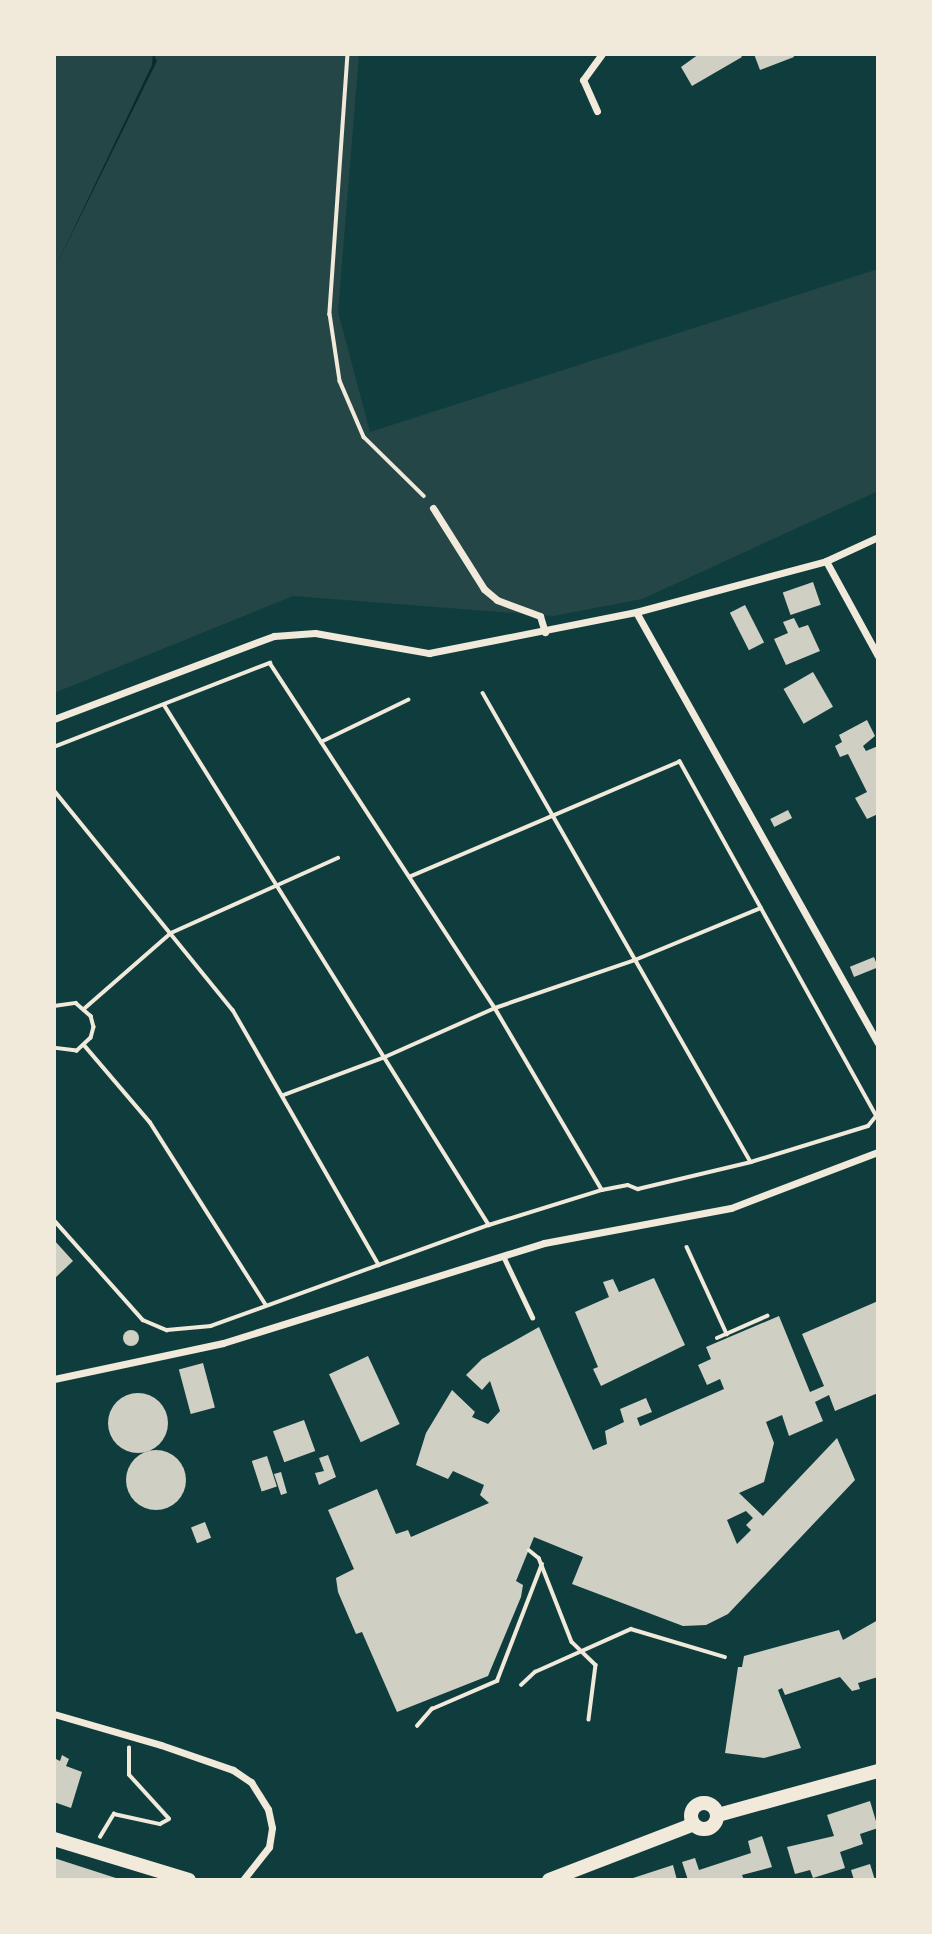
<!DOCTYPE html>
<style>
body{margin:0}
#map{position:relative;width:932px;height:1934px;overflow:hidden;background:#0f3d3e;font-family:"Fira Sans Condensed",sans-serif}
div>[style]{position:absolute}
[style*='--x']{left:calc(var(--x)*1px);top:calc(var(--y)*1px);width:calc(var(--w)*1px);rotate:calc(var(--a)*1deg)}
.green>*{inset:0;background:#244646}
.water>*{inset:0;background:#0a2a2b}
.building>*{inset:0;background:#cfcfc3;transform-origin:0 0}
.round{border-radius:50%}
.path>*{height:3.5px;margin:-1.75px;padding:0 1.75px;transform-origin:1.75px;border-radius:1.75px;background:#f1e9da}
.service>*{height:5px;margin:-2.5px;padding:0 2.5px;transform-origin:2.5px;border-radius:2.5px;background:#f1e9da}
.minor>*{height:7px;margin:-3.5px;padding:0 3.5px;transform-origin:3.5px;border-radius:3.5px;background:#f1e9da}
.secondary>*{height:14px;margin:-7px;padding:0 7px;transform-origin:7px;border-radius:7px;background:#f1e9da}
.secondary>.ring{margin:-7px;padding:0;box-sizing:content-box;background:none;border:14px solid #f1e9da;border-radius:50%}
span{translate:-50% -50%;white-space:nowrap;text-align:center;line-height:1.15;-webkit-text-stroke:7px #f1e9da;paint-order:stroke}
.frame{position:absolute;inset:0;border:56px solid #f1e9da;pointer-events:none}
</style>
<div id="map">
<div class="green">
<div style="clip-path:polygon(54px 54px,359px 54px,338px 312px,370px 432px,878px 269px,878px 491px,642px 599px,553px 616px,293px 596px,54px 693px)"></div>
</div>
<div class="water">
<div style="clip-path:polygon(153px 54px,157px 61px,54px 270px,152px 65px)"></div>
</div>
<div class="building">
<div style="clip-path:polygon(699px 54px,740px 54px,742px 57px,692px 86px,681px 67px)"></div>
<div style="clip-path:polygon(754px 54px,793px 54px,794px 57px,760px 70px)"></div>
<div style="left:813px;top:582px;width:24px;height:32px;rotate:71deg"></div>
<div style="left:745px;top:605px;width:42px;height:17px;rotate:63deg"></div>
<div style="clip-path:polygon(794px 618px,799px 628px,808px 625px,820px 651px,786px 665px,774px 639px,788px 633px,783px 622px)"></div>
<div style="left:813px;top:672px;width:40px;height:34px;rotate:60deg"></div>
<div style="clip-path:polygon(867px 720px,875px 736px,863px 746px,866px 751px,878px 746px,878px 814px,867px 819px,855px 798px,867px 792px,848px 754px,840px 757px,835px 746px,842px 742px,839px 735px)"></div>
<div style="left:788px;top:810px;width:9px;height:20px;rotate:63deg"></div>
<div style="left:874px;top:957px;width:11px;height:26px;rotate:68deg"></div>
<div style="clip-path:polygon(54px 1240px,73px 1261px,54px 1279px)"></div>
<div style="clip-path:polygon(654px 1278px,685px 1345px,601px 1386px,593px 1369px,598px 1367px,575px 1312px,609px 1297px,603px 1282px,613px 1279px,619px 1292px)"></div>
<div style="clip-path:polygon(evenodd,878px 1301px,878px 1393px,835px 1411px,829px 1395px,815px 1402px,823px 1421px,789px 1436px,782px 1415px,766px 1422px,774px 1443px,764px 1482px,739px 1493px,763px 1516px,837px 1438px,855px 1480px,728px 1614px,706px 1625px,683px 1626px,572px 1584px,583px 1557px,534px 1537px,516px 1581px,523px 1585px,521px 1597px,488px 1676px,397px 1712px,362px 1632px,356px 1634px,338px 1592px,336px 1578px,354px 1569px,328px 1510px,377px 1489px,396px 1534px,408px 1530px,411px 1537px,489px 1503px,480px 1495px,484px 1485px,453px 1471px,448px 1479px,416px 1465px,426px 1433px,452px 1390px,475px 1412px,472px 1417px,488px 1424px,500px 1411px,490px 1381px,482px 1390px,466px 1375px,482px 1359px,539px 1327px,593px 1450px,607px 1444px,605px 1431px,624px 1422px,620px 1409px,646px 1398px,652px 1412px,637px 1418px,640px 1426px,724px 1389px,720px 1379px,707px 1385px,698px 1365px,711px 1359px,706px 1347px,779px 1316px,810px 1392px,824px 1386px,802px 1334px,878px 1301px,746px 1511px,753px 1518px,746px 1525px,751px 1530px,737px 1544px,727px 1520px,746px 1511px)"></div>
<div class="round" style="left:123px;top:1330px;width:16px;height:16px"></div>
<div style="left:368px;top:1356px;width:75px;height:43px;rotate:65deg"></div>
<div style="left:203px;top:1363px;width:46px;height:25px;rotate:75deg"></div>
<div class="round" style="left:108px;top:1393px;width:60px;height:60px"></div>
<div style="left:304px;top:1420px;width:33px;height:33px;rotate:70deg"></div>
<div class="round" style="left:126px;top:1450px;width:60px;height:60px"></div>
<div style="clip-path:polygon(328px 1455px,336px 1477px,319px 1485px,315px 1473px,324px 1471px,319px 1458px)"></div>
<div style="left:267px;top:1456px;width:32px;height:16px;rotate:72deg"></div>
<div style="clip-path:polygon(281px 1472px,287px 1493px,281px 1495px,274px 1474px)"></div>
<div style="left:205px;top:1522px;width:17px;height:15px;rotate:69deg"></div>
<div style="clip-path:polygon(878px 1620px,878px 1677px,858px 1683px,860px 1689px,852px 1691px,840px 1677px,785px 1695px,782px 1688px,778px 1690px,801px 1748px,764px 1758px,725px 1753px,738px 1667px,742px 1667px,744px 1656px,839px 1630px,843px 1640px)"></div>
<div style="clip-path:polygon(62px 1755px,69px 1759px,66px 1766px,82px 1772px,71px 1808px,54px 1802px,54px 1758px,60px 1761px)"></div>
<div style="clip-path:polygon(870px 1801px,878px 1828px,860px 1834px,863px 1844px,840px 1852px,845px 1868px,813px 1878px,810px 1870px,795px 1874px,787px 1847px,834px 1836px,827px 1815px)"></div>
<div style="clip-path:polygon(762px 1836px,772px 1867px,742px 1875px,744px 1880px,688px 1880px,682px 1862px,695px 1858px,699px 1870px,751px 1853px,748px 1841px)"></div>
<div style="clip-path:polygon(54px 1858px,119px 1879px,119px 1880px,54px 1880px)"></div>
<div style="clip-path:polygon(870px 1864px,875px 1880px,854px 1880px,851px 1870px)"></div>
<div style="clip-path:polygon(673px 1865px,677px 1880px,630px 1880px,630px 1879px)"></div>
</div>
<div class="path">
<div style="--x:348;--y:54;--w:261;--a:94"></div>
<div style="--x:330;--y:314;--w:68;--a:81.5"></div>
<div style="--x:340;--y:381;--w:61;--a:66.8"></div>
<div style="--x:364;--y:437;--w:84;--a:44.5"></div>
<div style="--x:483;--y:693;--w:540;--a:60.26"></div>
<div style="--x:165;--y:706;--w:612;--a:58.02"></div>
<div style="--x:321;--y:742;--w:97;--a:-25.8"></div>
<div style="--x:54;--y:747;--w:232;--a:-21.3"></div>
<div style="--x:270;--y:663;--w:412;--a:56.9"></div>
<div style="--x:495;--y:1008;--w:211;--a:59.5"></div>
<div style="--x:54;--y:790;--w:284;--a:50.9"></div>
<div style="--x:233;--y:1010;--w:294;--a:60.2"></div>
<div style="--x:54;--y:1006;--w:22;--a:-8"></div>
<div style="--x:76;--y:1003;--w:20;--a:41"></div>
<div style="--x:91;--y:1016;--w:11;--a:75"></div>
<div style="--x:94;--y:1027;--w:11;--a:105"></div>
<div style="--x:91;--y:1038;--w:19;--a:137"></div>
<div style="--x:77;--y:1051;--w:23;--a:-173"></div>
<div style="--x:85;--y:1008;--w:114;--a:-41.1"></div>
<div style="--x:171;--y:933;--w:183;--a:-24.2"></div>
<div style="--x:85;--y:1046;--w:100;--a:49.5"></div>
<div style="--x:150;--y:1122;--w:217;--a:57.6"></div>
<div style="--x:284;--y:1095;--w:108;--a:-20.6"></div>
<div style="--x:385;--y:1057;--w:120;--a:-24"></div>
<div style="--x:495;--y:1008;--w:148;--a:-18.9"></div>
<div style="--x:635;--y:960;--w:136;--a:-22.4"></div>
<div style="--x:54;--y:1220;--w:134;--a:48.3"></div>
<div style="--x:143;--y:1320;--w:26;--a:23"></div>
<div style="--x:167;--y:1330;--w:44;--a:-5.2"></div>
<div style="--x:211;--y:1326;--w:296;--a:-20"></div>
<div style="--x:489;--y:1225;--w:118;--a:-17.2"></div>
<div style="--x:602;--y:1190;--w:26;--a:-11"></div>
<div style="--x:628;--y:1185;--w:11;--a:22"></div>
<div style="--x:638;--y:1189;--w:116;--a:-13.4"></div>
<div style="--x:751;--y:1162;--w:122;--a:-17.1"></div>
<div style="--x:868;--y:1126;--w:13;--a:-51"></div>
<div style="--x:876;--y:1116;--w:405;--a:-119"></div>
<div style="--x:680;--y:762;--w:293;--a:156.9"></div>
<div style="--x:687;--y:1247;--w:96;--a:65.3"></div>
<div style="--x:717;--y:1338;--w:55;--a:-23.7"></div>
<div style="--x:529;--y:1550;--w:13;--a:39"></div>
<div style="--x:539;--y:1558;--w:90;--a:68.6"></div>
<div style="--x:572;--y:1642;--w:33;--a:44"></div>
<div style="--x:596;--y:1665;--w:55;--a:97.3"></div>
<div style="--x:521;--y:1685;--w:19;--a:-43"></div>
<div style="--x:535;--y:1672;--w:105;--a:-24.1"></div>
<div style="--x:631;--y:1629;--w:98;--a:16.6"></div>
<div style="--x:417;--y:1726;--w:23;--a:-49"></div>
<div style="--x:432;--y:1709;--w:71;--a:-23.3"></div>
<div style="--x:497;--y:1681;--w:125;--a:-69"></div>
<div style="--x:100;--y:1837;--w:27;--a:-59"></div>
<div style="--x:114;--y:1814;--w:47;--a:12.3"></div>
<div style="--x:160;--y:1824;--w:10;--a:-29"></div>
<div style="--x:169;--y:1819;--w:59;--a:-132.3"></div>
<div style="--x:129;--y:1775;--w:27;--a:-90"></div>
</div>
<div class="service">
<div style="--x:503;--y:1256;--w:68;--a:64.6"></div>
</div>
<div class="minor">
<div style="--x:597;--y:111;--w:34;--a:-114"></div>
<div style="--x:583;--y:80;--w:32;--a:-54"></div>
<div style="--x:433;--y:508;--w:96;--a:57.8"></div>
<div style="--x:484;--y:589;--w:17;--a:40"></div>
<div style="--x:497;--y:600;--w:46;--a:20.4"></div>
<div style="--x:540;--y:616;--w:17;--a:73"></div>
<div style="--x:826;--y:561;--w:108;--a:61.3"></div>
<div style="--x:636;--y:612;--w:494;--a:60.7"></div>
<div style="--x:54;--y:719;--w:235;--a:-20.7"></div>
<div style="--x:274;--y:636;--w:41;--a:-4.2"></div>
<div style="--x:315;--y:633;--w:116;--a:10"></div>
<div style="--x:429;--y:653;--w:211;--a:-11.2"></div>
<div style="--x:636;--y:612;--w:197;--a:-15"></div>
<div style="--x:826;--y:561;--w:57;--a:-24.8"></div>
<div style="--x:54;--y:1379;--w:173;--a:-12"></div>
<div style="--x:223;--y:1343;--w:336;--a:-17.3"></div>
<div style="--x:544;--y:1243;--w:190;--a:-10.6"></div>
<div style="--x:731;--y:1208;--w:157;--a:-20.9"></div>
<div style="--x:54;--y:1714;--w:111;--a:16.2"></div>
<div style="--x:161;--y:1745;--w:76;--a:19.1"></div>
<div style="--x:233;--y:1770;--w:22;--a:34"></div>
<div style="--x:251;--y:1782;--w:32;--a:58"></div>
<div style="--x:268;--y:1809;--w:19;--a:78"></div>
<div style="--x:272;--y:1828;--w:19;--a:99"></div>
<div style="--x:269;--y:1847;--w:42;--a:128.2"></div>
</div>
<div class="secondary">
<div class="ring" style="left:691px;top:1803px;width:12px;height:12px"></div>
<div style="--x:718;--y:1815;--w:166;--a:-15.4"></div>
<div style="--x:54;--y:1839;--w:141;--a:16.9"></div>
<div style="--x:549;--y:1880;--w:155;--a:-21.1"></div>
</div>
<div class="frame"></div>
</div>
